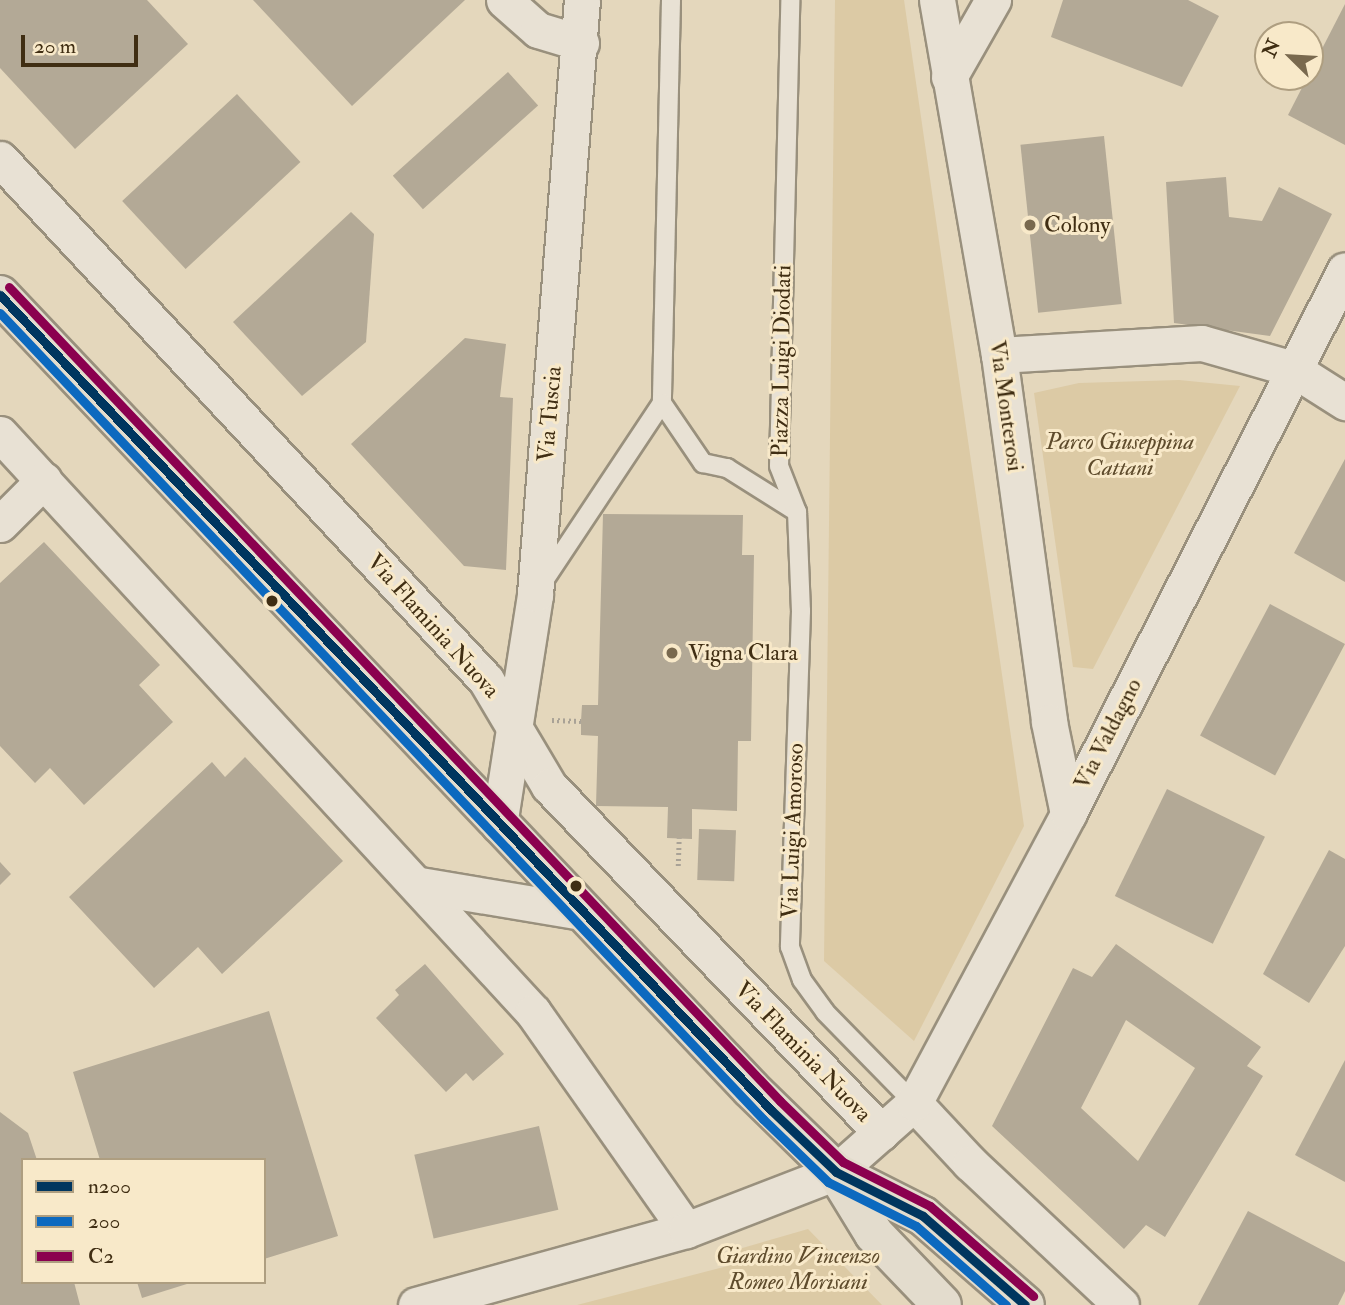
<!DOCTYPE html>
<style>
body{margin:0}
#map{position:relative;width:1345px;height:1305px;overflow:hidden;background:#e4d7bc;font-family:"IM FELL Double Pica",serif}
div>[style]{position:absolute}
[style*='--x']{left:calc(var(--x)*1px);top:calc(var(--y)*1px);width:calc(var(--w)*1px);rotate:calc(var(--a)*1deg)}
.green>*{inset:0;background:#dccaa5}
.building>*{inset:0;background:#b3a996;transform-origin:0 0}
.path>*{height:4.5px;margin-top:-2.25px;transform-origin:0;background:repeating-linear-gradient(90deg,#a9a296 0 2px,transparent 0 5.5px)}
.roads{filter:drop-shadow(2px 0 #99907d) drop-shadow(-2px 0 #99907d) drop-shadow(0 2px #99907d) drop-shadow(0 -2px #99907d)}
.lane>*{height:18px;margin:-9px;padding:0 9px;transform-origin:9px;border-radius:9px;background:#e8e1d4}
.street>*{height:35px;margin:-17.5px;padding:0 17.5px;transform-origin:17.5px;border-radius:17.5px;background:#e8e1d4}
.primary>*{height:38px;margin:-19px;padding:0 19px;transform-origin:19px;border-radius:19px;background:#e3dccd}
.bus-1>*{height:9px;margin:-4.5px;padding:0 4.5px;transform-origin:4.5px;border-radius:4.5px;background:#00365f}
.bus-2>*{height:9px;margin:-4.5px;padding:0 4.5px;transform-origin:4.5px;border-radius:4.5px;background:#0c69bf}
.bus-3>*{height:9px;margin:-4.5px;padding:0 4.5px;transform-origin:4.5px;border-radius:4.5px;background:#8b004f}
.dots>*{width:19px;height:19px;translate:-50% -50%;box-sizing:border-box;border:4px solid #f8e9c9;border-radius:50%}
span{translate:-50% -50%;white-space:nowrap;text-align:center;line-height:1.15;-webkit-text-stroke:6px #f8e9c9;paint-order:stroke}
.poi-label{font-size:23px;color:#402e13}
.left{translate:0 -50%;text-align:left}
.street-label{font-size:23px;color:#402e13}
.park-label{font-size:23px;color:#5e4b2c;font-style:italic}
.legend{position:absolute;left:21px;top:1158px;width:245px;height:126px;box-sizing:border-box;background:#f8e9c9;border:2px solid #ae9e80;margin:0;padding:9px 12px;list-style:none;font-size:21px;color:#402e13}
.legend li{display:flex;align-items:center;gap:14px;height:35px}
.legend b{width:35px;border:2px solid #ae9e80}
.north{position:absolute;left:1254px;top:21px;width:70px;height:70px;box-sizing:border-box;background:#f8e9c9;border:2px solid #ae9e80;border-radius:50%;rotate:294deg;font-size:19px;font-weight:700;line-height:28px;text-align:center;color:#402e13}
.north::after{content:'';display:block;margin:auto;width:24px;height:32px;background:#79694e;clip-path:polygon(50% 0,100% 100%,50% 72%,0 100%)}
.scale{position:absolute;left:21px;top:35px;width:117px;height:32px;box-sizing:border-box;border:4px solid #402e13;border-top:0;padding-left:9px;font-size:21px;line-height:24px;white-space:nowrap;color:#402e13;-webkit-text-stroke:5px #f8e9c9;paint-order:stroke}
</style>
<div id="map">
<div class="green">
<div style="clip-path:polygon(835px 0,904px 0,1024px 826px,914px 1041px,824px 961px)"></div>
<div style="clip-path:polygon(1179px 380px,1240px 386px,1093px 669px,1073px 667px,1034px 393px,1079px 383px)"></div>
<div style="clip-path:polygon(808px 1229px,882px 1305px,577px 1305px,743px 1262px,739px 1249px)"></div>
</div>
<div class="building">
<div style="clip-path:polygon(0 0,147px 0,188px 44px,75px 149px,0 68px)"></div>
<div style="clip-path:polygon(253px 0,465px 0,352px 106px)"></div>
<div style="clip-path:polygon(1063px 0,1188px 0,1219px 16px,1182px 87px,1051px 37px)"></div>
<div style="clip-path:polygon(1345px 4px,1345px 145px,1288px 115px)"></div>
<div style="left:508px;top:72px;width:45px;height:155px;rotate:48deg"></div>
<div style="left:237px;top:94px;width:93px;height:157px;rotate:47deg"></div>
<div style="left:1104px;top:136px;width:169px;height:84px;rotate:84deg"></div>
<div style="clip-path:polygon(1226px 177px,1229px 217px,1262px 221px,1279px 187px,1332px 214px,1270px 336px,1174px 323px,1166px 182px)"></div>
<div style="clip-path:polygon(351px 212px,374px 234px,366px 342px,302px 396px,233px 322px)"></div>
<div style="clip-path:polygon(465px 338px,506px 344px,500px 397px,513px 398px,506px 570px,464px 566px,351px 444px)"></div>
<div style="clip-path:polygon(1345px 459px,1345px 582px,1294px 553px)"></div>
<div style="clip-path:polygon(603px 514px,743px 515px,742px 555px,754px 555px,751px 741px,738px 741px,737px 811px,692px 809px,692px 839px,667px 838px,668px 807px,596px 806px,598px 736px,581px 735px,581px 721px,582px 705px,598px 705px)"></div>
<div style="clip-path:polygon(44px 542px,160px 665px,139px 685px,173px 722px,84px 805px,50px 768px,35px 783px,0 746px,0 583px)"></div>
<div style="left:1270px;top:604px;width:85px;height:149px;rotate:28deg"></div>
<div style="clip-path:polygon(245px 757px,343px 861px,222px 974px,198px 947px,154px 988px,69px 897px,212px 762px,225px 777px)"></div>
<div style="left:1167px;top:789px;width:109px;height:119px;rotate:26deg"></div>
<div style="left:699px;top:829px;width:37px;height:51px;rotate:2deg"></div>
<div style="clip-path:polygon(1329px 850px,1345px 859px,1345px 946px,1309px 1003px,1263px 974px)"></div>
<div style="clip-path:polygon(0 862px,11px 874px,0 885px)"></div>
<div style="clip-path:polygon(evenodd,1116px 944px,1261px 1047px,1247px 1066px,1263px 1076px,1165px 1237px,1146px 1225px,1124px 1249px,992px 1126px,1073px 968px,1092px 977px,1116px 944px,1126px 1020px,1195px 1068px,1138px 1161px,1081px 1108px,1126px 1020px)"></div>
<div style="clip-path:polygon(425px 964px,504px 1054px,473px 1081px,466px 1073px,446px 1092px,376px 1018px,399px 995px,395px 990px)"></div>
<div style="clip-path:polygon(269px 1011px,338px 1236px,264px 1259px,264px 1160px,100px 1160px,73px 1072px)"></div>
<div style="clip-path:polygon(1345px 1060px,1345px 1182px,1295px 1155px)"></div>
<div style="clip-path:polygon(0 1112px,28px 1133px,37px 1160px,23px 1160px,23px 1282px,74px 1282px,80px 1305px,0 1305px)"></div>
<div style="left:539px;top:1126px;width:86px;height:128px;rotate:77deg"></div>
<div style="clip-path:polygon(1248px 1211px,1345px 1262px,1345px 1291px,1338px 1305px,1198px 1305px)"></div>
<div style="clip-path:polygon(137px 1282px,189px 1282px,190px 1283px,142px 1298px)"></div>
</div>
<div class="path">
<div style="--x:552;--y:720;--w:29;--a:2"></div>
<div style="--x:678;--y:866;--w:28;--a:-88"></div>
</div>
<div class="roads">
<div class="lane">
<div style="--x:671;--y:0;--w:403;--a:91.3"></div>
<div style="--x:662;--y:403;--w:73;--a:55.7"></div>
<div style="--x:703;--y:463;--w:25;--a:12"></div>
<div style="--x:727;--y:468;--w:83;--a:32.2"></div>
<div style="--x:797;--y:512;--w:49;--a:-111.4"></div>
<div style="--x:779;--y:466;--w:466;--a:-88.6"></div>
<div style="--x:797;--y:512;--w:99;--a:87.7"></div>
<div style="--x:801;--y:611;--w:336;--a:91.9"></div>
<div style="--x:790;--y:947;--w:35;--a:70"></div>
<div style="--x:802;--y:980;--w:39;--a:54"></div>
<div style="--x:825;--y:1012;--w:127;--a:45.6"></div>
<div style="--x:543;--y:582;--w:215;--a:-56.4"></div>
</div>
<div class="street">
<div style="--x:504;--y:0;--w:45;--a:41.4"></div>
<div style="--x:538;--y:30;--w:45;--a:16.8"></div>
<div style="--x:937;--y:0;--w:360;--a:80.1"></div>
<div style="--x:999;--y:355;--w:370;--a:82.2"></div>
<div style="--x:1049;--y:722;--w:94;--a:78.3"></div>
<div style="--x:949;--y:77;--w:89;--a:-60.3"></div>
<div style="--x:0;--y:159;--w:712;--a:46.99"></div>
<div style="--x:486;--y:680;--w:123;--a:59.3"></div>
<div style="--x:549;--y:786;--w:480;--a:46.2"></div>
<div style="--x:999;--y:355;--w:203;--a:-3.4"></div>
<div style="--x:1202;--y:343;--w:95;--a:15.9"></div>
<div style="--x:1293;--y:369;--w:62;--a:32.4"></div>
<div style="--x:0;--y:434;--w:786;--a:47.32"></div>
<div style="--x:533;--y:1012;--w:266;--a:54.9"></div>
<div style="--x:0;--y:524;--w:62;--a:-45"></div>
<div style="--x:499;--y:825;--w:234;--a:-81.1"></div>
<div style="--x:535;--y:594;--w:596;--a:-85.48"></div>
<div style="--x:420;--y:885;--w:164;--a:9.5"></div>
<div style="--x:914;--y:1103;--w:82;--a:47"></div>
<div style="--x:970;--y:1163;--w:207;--a:43.2"></div>
<div style="--x:416;--y:1305;--w:280;--a:-15.5"></div>
<div style="--x:686;--y:1230;--w:161;--a:-21.1"></div>
<div style="--x:836;--y:1172;--w:104;--a:-41.5"></div>
<div style="--x:914;--y:1103;--w:327;--a:-61.9"></div>
<div style="--x:1068;--y:814;--w:610;--a:-63.02"></div>
</div>
<div class="primary">
<div style="--x:0;--y:295;--w:1093;--a:46.59"></div>
<div style="--x:751;--y:1089;--w:119;--a:44.3"></div>
<div style="--x:836;--y:1172;--w:73;--a:58.5"></div>
<div style="--x:874;--y:1234;--w:98;--a:46.2"></div>
<div style="--x:836;--y:1172;--w:97;--a:26.8"></div>
<div style="--x:923;--y:1216;--w:135;--a:41.1"></div>
</div>
</div>
<div class="bus-1">
<div style="--x:0;--y:295;--w:1122;--a:46.59"></div>
<div style="--x:771;--y:1110;--w:90;--a:43.6"></div>
<div style="--x:836;--y:1172;--w:97;--a:26.8"></div>
<div style="--x:923;--y:1216;--w:135;--a:41.1"></div>
</div>
<div class="bus-2">
<div style="--x:0;--y:313;--w:1110;--a:46.57"></div>
<div style="--x:763;--y:1119;--w:91;--a:44.1"></div>
<div style="--x:828;--y:1182;--w:98;--a:26.6"></div>
<div style="--x:916;--y:1226;--w:120;--a:41.3"></div>
</div>
<div class="bus-3">
<div style="--x:9;--y:287;--w:1121;--a:46.55"></div>
<div style="--x:780;--y:1101;--w:88;--a:44.1"></div>
<div style="--x:843;--y:1162;--w:97;--a:26.8"></div>
<div style="--x:930;--y:1206;--w:137;--a:41.1"></div>
</div>
<div class="dots">
<div style="left:1030px;top:225px;background:#79694e"></div>
<div style="left:272px;top:601px;background:#402e13"></div>
<div style="left:672px;top:653px;background:#79694e"></div>
<div style="left:576px;top:886px;background:#402e13"></div>
</div>
<div class="poi-label">
<span class="left" style="left:1044px;top:225px">Colony</span>
<span class="left" style="left:688px;top:653px">Vigna Clara</span>
</div>
<div class="street-label">
<span style="left:782px;top:361px;rotate:-89deg">Piazza Luigi Diodati</span>
<span style="left:1006px;top:406px;rotate:82deg">Via Monterosi</span>
<span style="left:550px;top:414px;rotate:-85deg">Via Tuscia</span>
<span style="left:433px;top:626px;rotate:48deg">Via Flaminia Nuova</span>
<span style="left:1108px;top:734px;rotate:-63deg">Via Valdagno</span>
<span style="left:793px;top:831px;rotate:-88deg">Via Luigi Amoroso</span>
<span style="left:803px;top:1052px;rotate:46deg">Via Flaminia Nuova</span>
</div>
<div class="park-label">
<span style="left:1120px;top:455px">Parco Giuseppina<br>Cattani</span>
<span style="left:798px;top:1269px">Giardino Vincenzo<br>Romeo Morisani</span>
</div>
<ul class="legend">
<li><b style="height:9px;background:#00365f"></b>n200</li>
<li><b style="height:9px;background:#0c69bf"></b>200</li>
<li><b style="height:9px;background:#8b004f"></b>C2</li>
</ul>
<div class="north">N</div>
<div class="scale">20 m</div>
</div>
